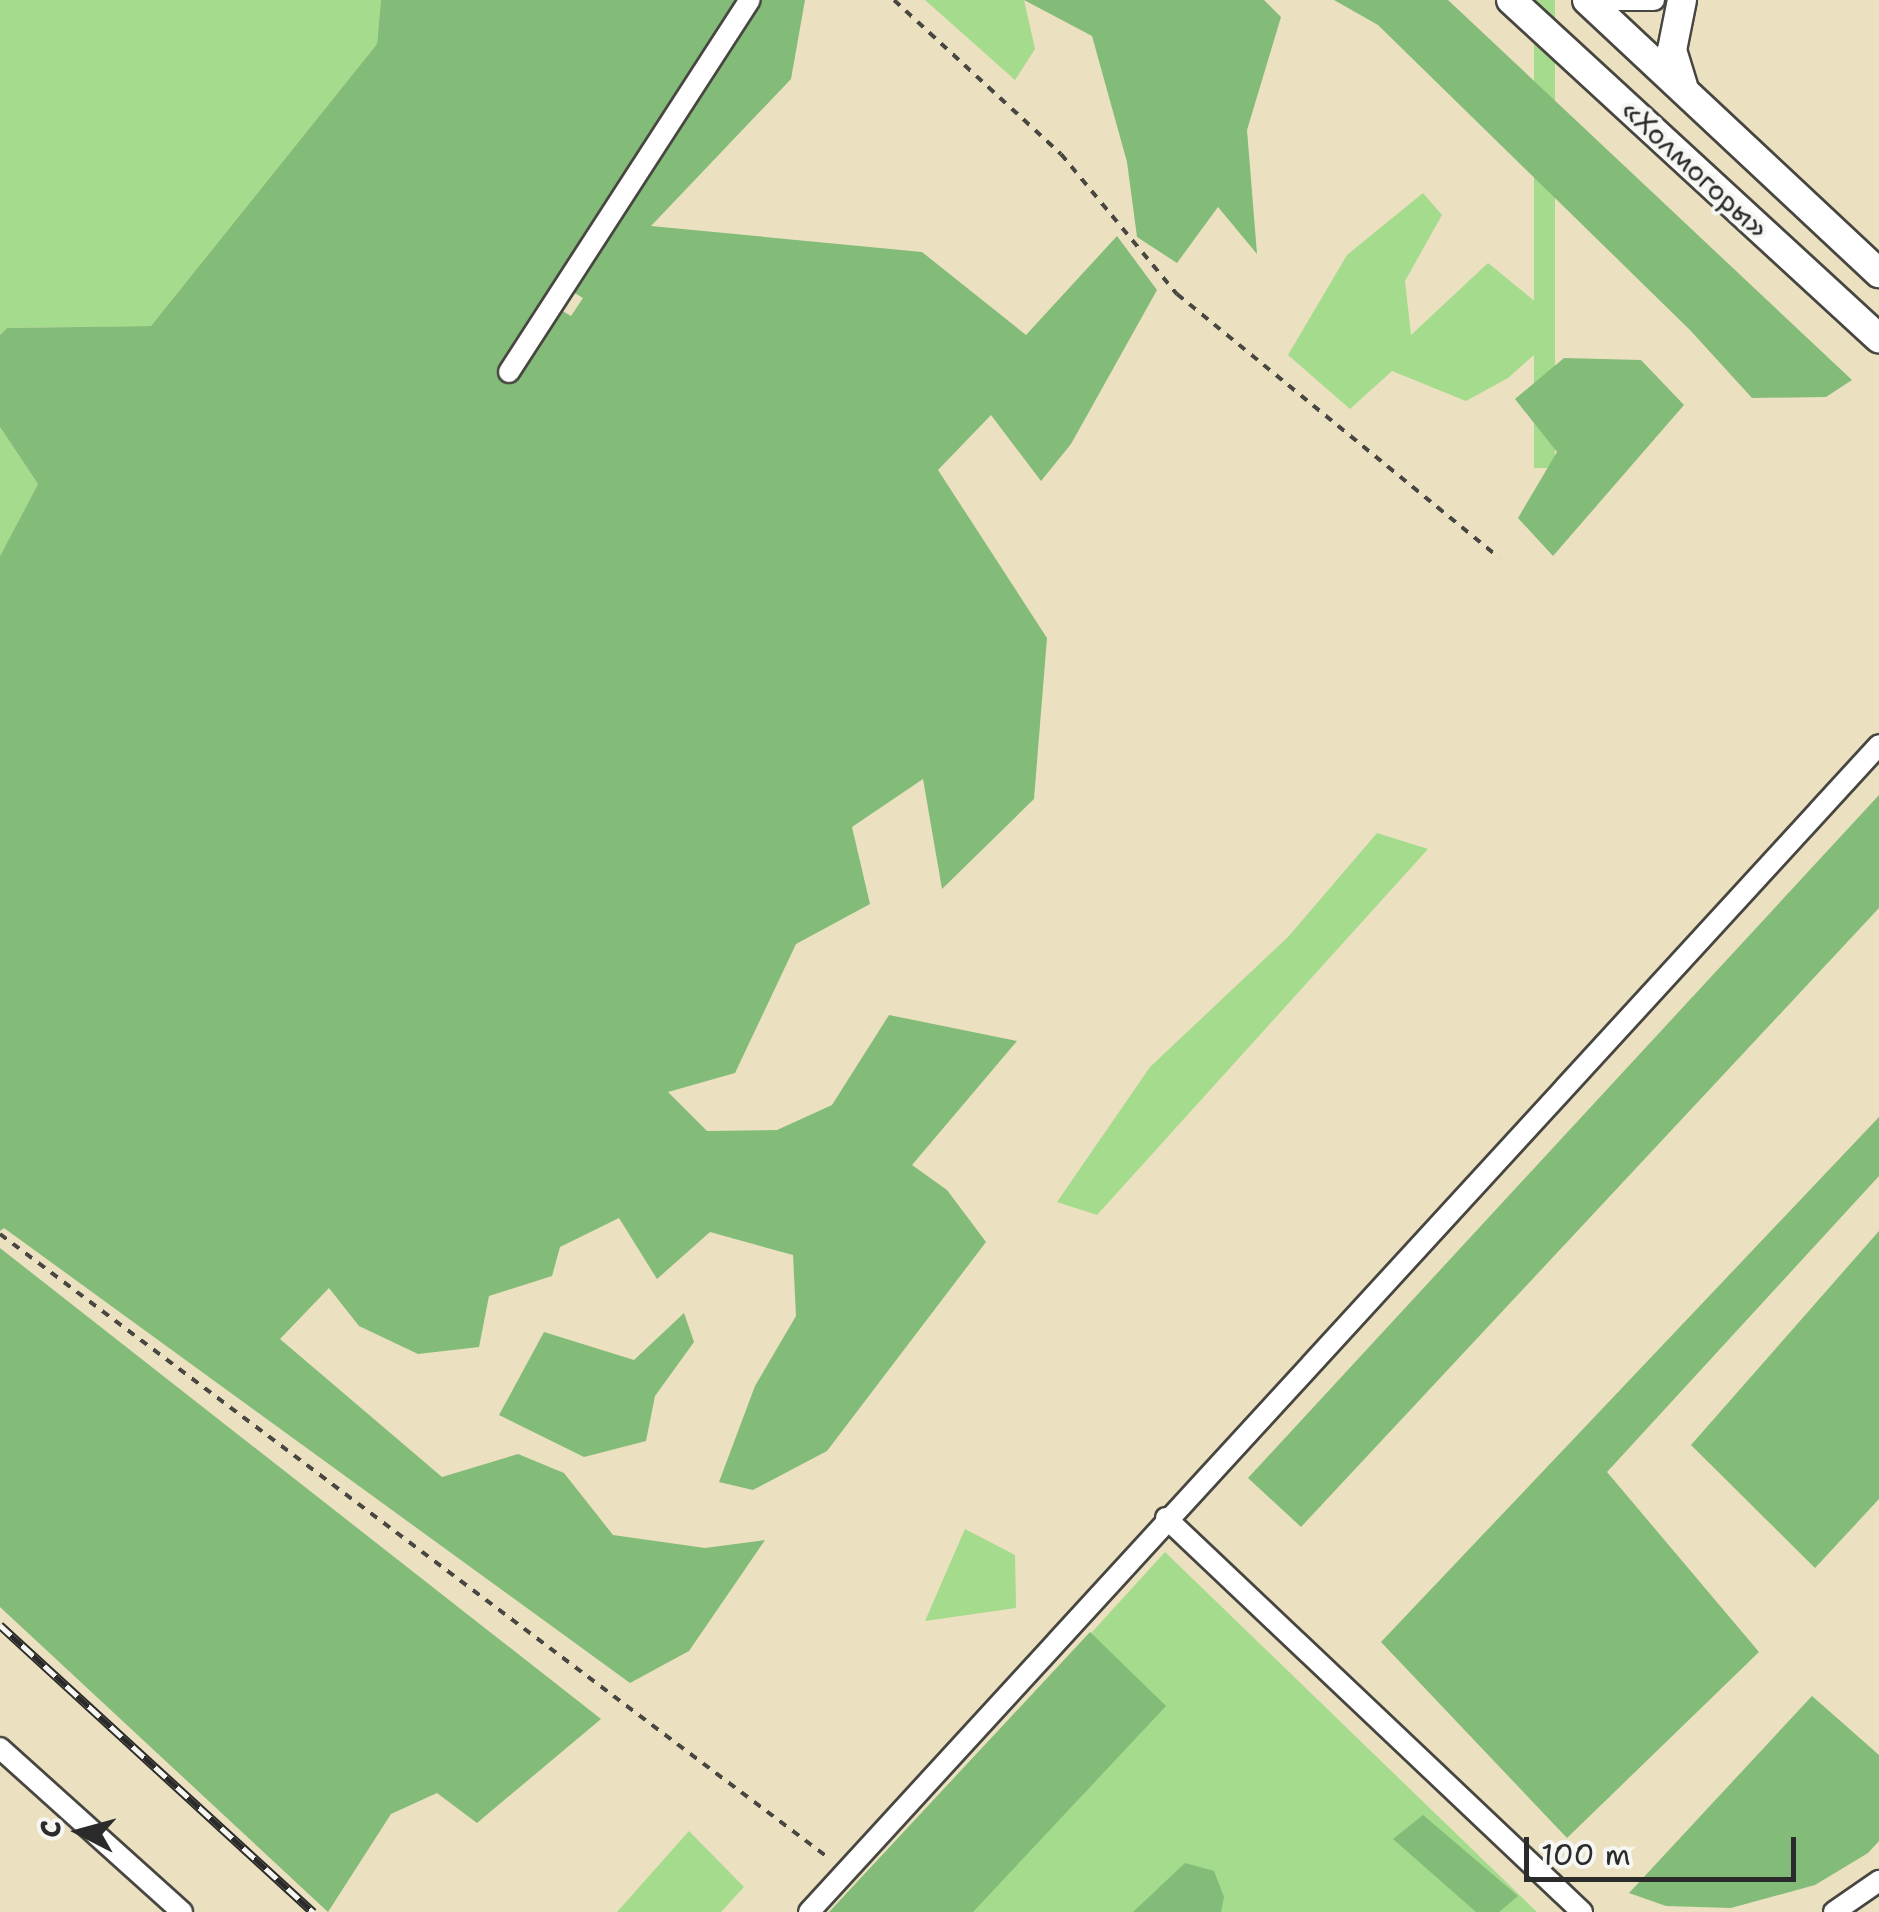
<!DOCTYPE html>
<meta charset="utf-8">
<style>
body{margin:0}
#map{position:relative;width:1879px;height:1912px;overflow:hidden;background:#ebe1c0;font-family:"Shantell Sans",sans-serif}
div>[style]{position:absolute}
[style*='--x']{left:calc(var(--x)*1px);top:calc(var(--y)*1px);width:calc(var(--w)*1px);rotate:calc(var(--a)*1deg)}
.green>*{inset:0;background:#a4db8d;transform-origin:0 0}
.forest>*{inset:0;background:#83bb78}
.path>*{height:4px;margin-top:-2px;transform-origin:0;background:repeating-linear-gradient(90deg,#484641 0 8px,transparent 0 16px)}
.roads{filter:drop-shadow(2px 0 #484641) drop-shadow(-2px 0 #484641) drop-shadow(0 2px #484641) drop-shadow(0 -2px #484641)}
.minor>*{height:20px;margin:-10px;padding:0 10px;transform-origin:10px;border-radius:10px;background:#fff}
.highway>*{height:28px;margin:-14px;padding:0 14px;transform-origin:14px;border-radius:14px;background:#fff}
.rail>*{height:9px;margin-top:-4.5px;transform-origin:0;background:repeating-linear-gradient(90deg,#f6f6f2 0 15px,#2b2b2b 0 30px);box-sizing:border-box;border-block:2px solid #2b2b2b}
span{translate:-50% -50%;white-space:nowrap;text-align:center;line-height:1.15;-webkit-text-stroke:8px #f6f6f2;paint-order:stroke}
.street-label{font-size:28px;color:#2b2b2b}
.north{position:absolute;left:30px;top:1782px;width:100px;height:100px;-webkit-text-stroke:8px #f6f6f2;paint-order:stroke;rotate:276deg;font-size:28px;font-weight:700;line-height:40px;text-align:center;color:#2b2b2b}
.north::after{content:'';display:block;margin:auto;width:35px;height:45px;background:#2b2b2b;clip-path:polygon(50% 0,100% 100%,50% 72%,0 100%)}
.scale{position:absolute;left:1524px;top:1837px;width:272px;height:45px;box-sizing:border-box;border:5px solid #2b2b2b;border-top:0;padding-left:12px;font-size:30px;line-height:35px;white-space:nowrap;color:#2b2b2b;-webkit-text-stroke:8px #f6f6f2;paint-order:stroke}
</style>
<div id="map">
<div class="green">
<div style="clip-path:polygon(0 0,381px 0,377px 44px,151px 326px,7px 328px,0 335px)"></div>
<div style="clip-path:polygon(925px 0,1024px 0,1035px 49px,1015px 80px)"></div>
<div style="left:1534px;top:0;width:21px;height:468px"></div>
<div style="clip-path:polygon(1423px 193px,1442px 215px,1405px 281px,1411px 335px,1488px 263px,1548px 312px,1554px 337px,1508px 378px,1466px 401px,1392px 371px,1350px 409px,1288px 355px,1347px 255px)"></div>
<div style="clip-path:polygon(0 427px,38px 484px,0 556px)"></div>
<div style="clip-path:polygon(1377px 833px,1428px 849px,1097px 1215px,1057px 1202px,1150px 1067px,1288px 937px)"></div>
<div style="clip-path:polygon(965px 1529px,1015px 1555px,1016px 1608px,925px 1621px)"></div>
<div style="clip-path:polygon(1165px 1552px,1537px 1912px,837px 1912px)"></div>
<div style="clip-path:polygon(689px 1831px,744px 1887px,721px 1912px,617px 1912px)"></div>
</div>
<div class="forest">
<div style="clip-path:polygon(381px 0,745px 0,556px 307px,571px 316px,583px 298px,568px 289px,754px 0,805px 0,791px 79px,651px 226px,922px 252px,1026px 335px,1117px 236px,1157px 290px,1071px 444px,1041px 481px,991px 415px,938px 470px,1047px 638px,1034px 799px,942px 889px,923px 779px,852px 827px,870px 904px,796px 944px,735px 1073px,668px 1092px,707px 1131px,777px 1130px,832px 1105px,889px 1015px,1017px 1041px,912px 1165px,947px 1190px,986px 1242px,827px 1451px,753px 1490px,719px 1482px,755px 1386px,796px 1316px,793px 1255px,710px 1232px,657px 1279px,619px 1218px,560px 1247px,552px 1276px,489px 1296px,479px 1347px,418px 1354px,359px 1326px,329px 1288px,280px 1339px,442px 1477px,518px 1454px,564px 1473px,613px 1535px,705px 1548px,765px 1540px,689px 1651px,630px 1683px,4px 1228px,0 1231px,0 556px,38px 484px,0 427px,0 335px,7px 328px,151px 326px,377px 44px)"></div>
<div style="clip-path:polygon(1024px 0,1264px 0,1281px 17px,1247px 130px,1257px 254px,1218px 207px,1177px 263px,1137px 237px,1127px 162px,1092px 36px)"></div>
<div style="clip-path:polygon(1334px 0,1448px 0,1852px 380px,1826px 397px,1752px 398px,1690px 330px,1378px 25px)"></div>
<div style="clip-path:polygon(1564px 358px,1641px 360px,1684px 405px,1553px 556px,1518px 518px,1557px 452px,1515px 399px)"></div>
<div style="clip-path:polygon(1879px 795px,1879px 908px,1301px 1527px,1248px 1478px)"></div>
<div style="clip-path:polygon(1879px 1117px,1879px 1176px,1607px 1472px,1759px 1652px,1567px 1838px,1381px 1642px)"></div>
<div style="clip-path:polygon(1879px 1231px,1879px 1499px,1815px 1568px,1691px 1445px)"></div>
<div style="clip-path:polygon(0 1248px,601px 1719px,477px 1823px,437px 1793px,391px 1814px,328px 1912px,0 1607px)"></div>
<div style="clip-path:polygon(684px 1313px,694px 1342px,655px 1396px,646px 1441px,584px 1457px,499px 1415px,544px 1332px,634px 1360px)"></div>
<div style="clip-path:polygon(1090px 1632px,1166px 1706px,973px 1912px,829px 1912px)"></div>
<div style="clip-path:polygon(1812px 1696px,1879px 1755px,1879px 1841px,1868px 1853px,1815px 1885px,1731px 1908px,1666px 1906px,1629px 1893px)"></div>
<div style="clip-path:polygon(1423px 1815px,1518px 1896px,1499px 1912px,1476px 1912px,1393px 1839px)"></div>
<div style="clip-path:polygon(1185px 1863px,1214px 1871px,1224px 1897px,1221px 1912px,1133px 1912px)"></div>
</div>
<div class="path">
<div style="--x:894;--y:0;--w:227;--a:42.7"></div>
<div style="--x:1061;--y:154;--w:182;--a:50.4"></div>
<div style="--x:1177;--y:294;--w:416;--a:39.3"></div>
<div style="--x:0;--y:1234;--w:1039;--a:36.98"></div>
</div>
<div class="roads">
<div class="minor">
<div style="--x:1605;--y:0;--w:49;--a:0"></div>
<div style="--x:509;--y:372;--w:443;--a:-57.1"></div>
<div style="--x:1166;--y:1518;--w:573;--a:43.44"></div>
<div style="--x:0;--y:1748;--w:245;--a:42"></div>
<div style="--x:809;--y:1912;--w:1583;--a:-47.48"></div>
<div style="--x:1834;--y:1912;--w:55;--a:-34.6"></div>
</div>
<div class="highway">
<div style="--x:1511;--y:0;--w:500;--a:42.6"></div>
<div style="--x:1587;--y:0;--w:400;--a:43.1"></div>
<div style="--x:1682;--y:0;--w:51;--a:101.3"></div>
<div style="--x:1672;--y:50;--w:38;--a:73"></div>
</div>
</div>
<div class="rail">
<div style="--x:0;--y:1625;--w:425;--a:42.5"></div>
</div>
<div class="street-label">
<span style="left:1695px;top:169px;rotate:43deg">«Холмогоры»</span>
</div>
<div class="north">С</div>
<div class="scale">100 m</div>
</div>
